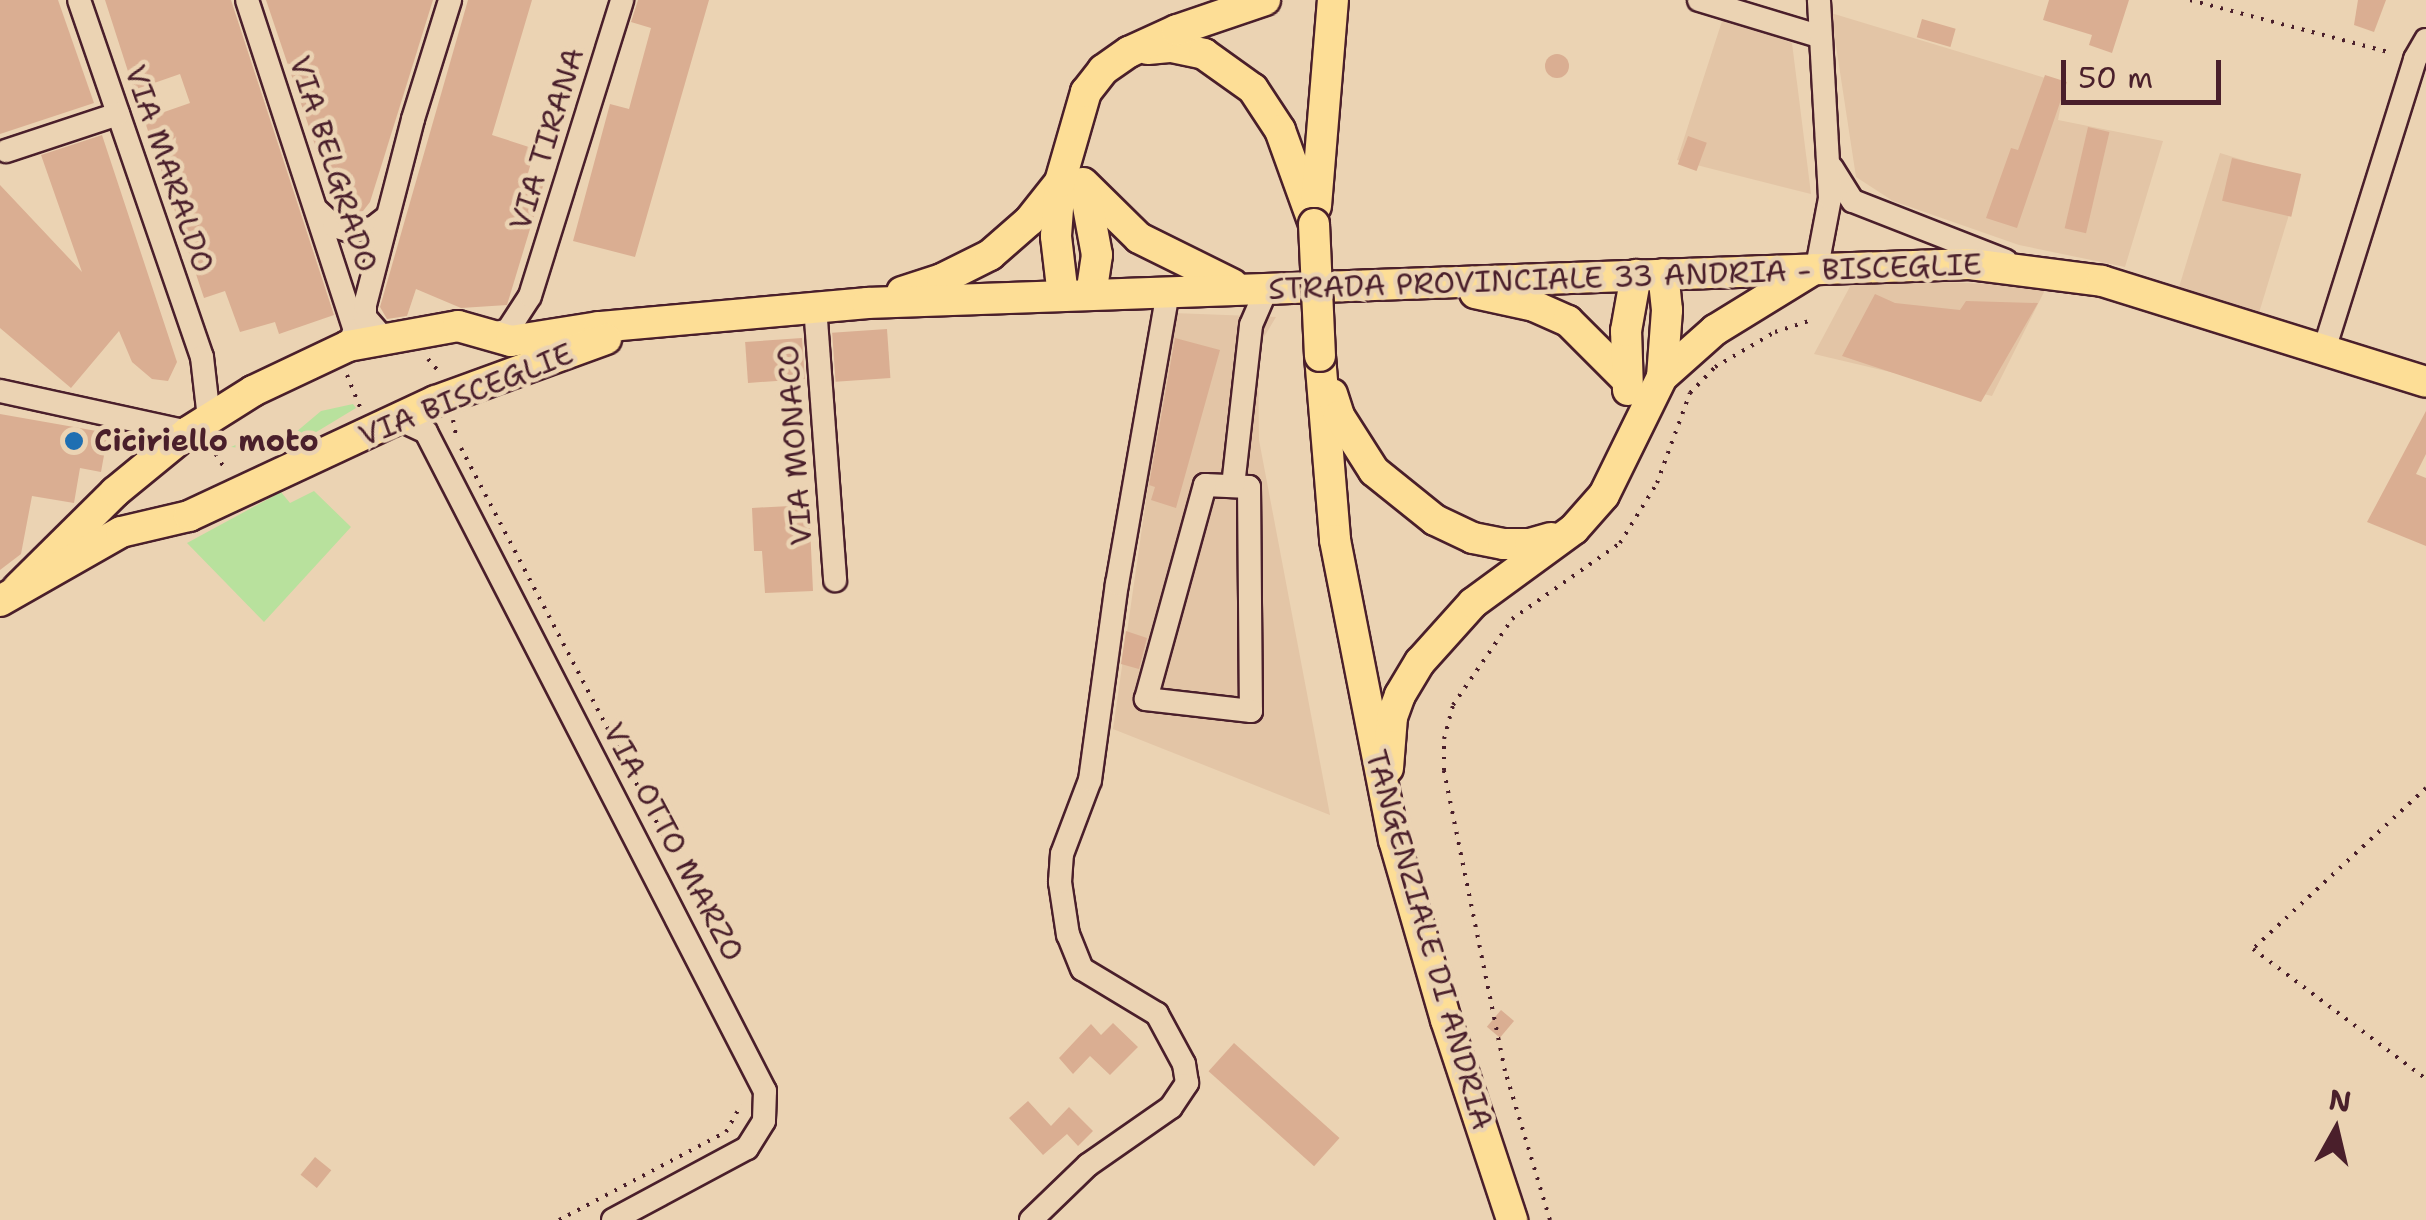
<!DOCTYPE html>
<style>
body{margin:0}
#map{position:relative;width:2426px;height:1220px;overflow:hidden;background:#ebd3b3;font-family:"Shantell Sans",sans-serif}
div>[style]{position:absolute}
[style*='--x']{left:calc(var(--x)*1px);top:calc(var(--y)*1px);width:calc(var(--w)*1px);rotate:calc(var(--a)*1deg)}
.built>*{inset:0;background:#e3c5a6;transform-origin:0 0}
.green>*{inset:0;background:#b8e19d}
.building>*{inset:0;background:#daae92;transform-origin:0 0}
.round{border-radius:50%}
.path>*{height:4px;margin-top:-2px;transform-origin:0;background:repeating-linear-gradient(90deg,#4a1f2b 0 2.5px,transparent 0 10.5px)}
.roads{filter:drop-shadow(2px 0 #4a1f2b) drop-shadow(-2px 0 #4a1f2b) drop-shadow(0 2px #4a1f2b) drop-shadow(0 -2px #4a1f2b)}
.minor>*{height:22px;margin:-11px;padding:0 11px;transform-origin:11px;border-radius:11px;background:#ebd3b3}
.major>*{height:30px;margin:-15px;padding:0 15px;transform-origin:15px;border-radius:15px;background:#fdde96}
.bridges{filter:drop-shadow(2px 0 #4a1f2b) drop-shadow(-2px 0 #4a1f2b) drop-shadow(0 2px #4a1f2b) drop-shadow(0 -2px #4a1f2b)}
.major-bridge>*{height:30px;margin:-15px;padding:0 15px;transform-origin:15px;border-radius:15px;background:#fdde96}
.dots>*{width:28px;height:28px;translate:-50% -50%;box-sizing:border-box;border:5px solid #ebd3b3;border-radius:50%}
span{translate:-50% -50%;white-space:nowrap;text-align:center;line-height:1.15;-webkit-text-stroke:9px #ebd3b3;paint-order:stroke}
.street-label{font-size:30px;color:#4a1f2b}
.poi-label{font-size:30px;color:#4a1f2b;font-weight:700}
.left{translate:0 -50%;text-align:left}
.north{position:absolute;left:2286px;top:1080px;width:100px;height:100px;-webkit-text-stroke:8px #ebd3b3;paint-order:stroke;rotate:8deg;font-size:28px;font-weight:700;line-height:40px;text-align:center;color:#4a1f2b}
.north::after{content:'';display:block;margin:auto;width:35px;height:45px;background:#4a1f2b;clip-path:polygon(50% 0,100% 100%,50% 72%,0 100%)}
.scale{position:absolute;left:2061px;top:60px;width:160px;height:45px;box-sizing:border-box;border:5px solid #4a1f2b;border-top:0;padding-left:12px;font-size:30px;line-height:35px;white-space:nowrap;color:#4a1f2b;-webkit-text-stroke:8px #ebd3b3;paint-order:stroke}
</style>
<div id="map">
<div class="built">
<div style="clip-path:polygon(1831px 13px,2065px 84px,2058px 120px,2163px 141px,2125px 267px,2019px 245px,1893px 201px,1856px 177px)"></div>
<div style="clip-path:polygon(1723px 18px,1792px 43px,1811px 194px,1677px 160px)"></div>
<div style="left:2220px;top:153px;width:84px;height:140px;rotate:17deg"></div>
<div style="clip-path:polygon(1854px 279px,2047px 286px,1992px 396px,1814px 354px)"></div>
<div style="clip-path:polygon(1173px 313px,1276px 317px,1258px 347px,1259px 440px,1330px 815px,1113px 729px)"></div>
</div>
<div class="green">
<div style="clip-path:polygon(353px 404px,356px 408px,313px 434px,252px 449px,231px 447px,251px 438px,289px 438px,321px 411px)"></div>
<div style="clip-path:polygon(314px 491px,351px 527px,264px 622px,187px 543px,281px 492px,290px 503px)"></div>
</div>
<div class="building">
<div style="clip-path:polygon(0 0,58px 0,94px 103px,0 134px)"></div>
<div style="clip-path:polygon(105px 0,231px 0,334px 315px,279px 334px,275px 322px,240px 332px,225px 291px,204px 298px,144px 119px,190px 103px,180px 74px,134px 90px)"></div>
<div style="clip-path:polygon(266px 0,433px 0,370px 202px,363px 211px,349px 213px,335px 204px)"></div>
<div style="clip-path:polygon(468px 0,532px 0,492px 135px,535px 149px,526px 180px,543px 186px,507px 305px,461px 308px,416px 289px,407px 316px,387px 319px,380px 307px)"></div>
<div style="clip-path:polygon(638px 0,709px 0,635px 257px,573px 241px,610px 104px,629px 109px,651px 28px,631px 22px)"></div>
<div style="clip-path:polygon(2049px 0,2129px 0,2112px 53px,2089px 45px,2092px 35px,2043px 20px)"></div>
<div style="clip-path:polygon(2358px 0,2386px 0,2374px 32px,2354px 25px)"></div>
<div style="left:1922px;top:19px;width:35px;height:19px;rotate:16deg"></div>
<div class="round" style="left:1545px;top:54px;width:24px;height:24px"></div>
<div style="clip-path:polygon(2045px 75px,2067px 82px,2017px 228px,1986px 218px,2011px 148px,2018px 150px)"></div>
<div style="left:2088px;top:127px;width:22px;height:104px;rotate:13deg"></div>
<div style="clip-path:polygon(102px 135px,177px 362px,168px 381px,152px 379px,132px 362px,119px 331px,71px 388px,0 328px,0 185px,82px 272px,41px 155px)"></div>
<div style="left:1688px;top:136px;width:20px;height:30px;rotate:20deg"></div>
<div style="left:2232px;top:158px;width:71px;height:44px;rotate:13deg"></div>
<div style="clip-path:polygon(1875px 294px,1895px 303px,1960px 310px,1966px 301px,2038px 303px,1981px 402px,1842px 356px)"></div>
<div style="left:887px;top:329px;width:49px;height:55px;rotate:86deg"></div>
<div style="left:802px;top:338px;width:41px;height:57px;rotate:86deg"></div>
<div style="clip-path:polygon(1175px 338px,1220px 350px,1176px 508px,1151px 500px,1155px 487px,1149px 485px)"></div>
<div style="clip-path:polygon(2426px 411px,2426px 454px,2416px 474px,2426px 478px,2426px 546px,2367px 522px)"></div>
<div style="clip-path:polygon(0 414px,108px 433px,101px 472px,80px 468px,74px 503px,32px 496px,21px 554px,0 570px)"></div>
<div style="clip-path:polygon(809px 505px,813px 591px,765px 593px,762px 551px,754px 551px,752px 508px)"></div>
<div style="clip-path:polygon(1126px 631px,1147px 638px,1139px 669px,1121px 664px)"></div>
<div style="left:1501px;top:1010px;width:17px;height:22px;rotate:40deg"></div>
<div style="clip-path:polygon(1113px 1023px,1138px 1047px,1110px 1075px,1090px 1056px,1073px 1074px,1059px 1058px,1091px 1024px,1101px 1035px)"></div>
<div style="left:1234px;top:1043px;width:142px;height:38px;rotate:42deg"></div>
<div style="clip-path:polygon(1028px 1101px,1051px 1126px,1069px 1107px,1093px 1131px,1078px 1146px,1067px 1134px,1043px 1155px,1009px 1118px)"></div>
<div style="left:315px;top:1157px;width:21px;height:23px;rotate:39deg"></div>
</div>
<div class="path">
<div style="--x:2190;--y:0;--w:209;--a:14.7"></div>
<div style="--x:428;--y:359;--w:20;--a:49"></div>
<div style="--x:347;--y:375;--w:35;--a:68"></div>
<div style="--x:453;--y:420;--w:20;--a:79"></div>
<div style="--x:210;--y:445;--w:31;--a:58"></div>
<div style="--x:461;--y:448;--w:436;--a:62.4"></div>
<div style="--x:663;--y:834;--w:6;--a:149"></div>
<div style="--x:2426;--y:788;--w:236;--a:137.1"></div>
<div style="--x:2253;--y:949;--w:216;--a:36.9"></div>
<div style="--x:559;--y:1220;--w:189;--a:-27.8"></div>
<div style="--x:726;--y:1132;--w:31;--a:-61"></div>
<div style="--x:1550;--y:1220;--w:156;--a:-106.8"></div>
<div style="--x:1505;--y:1071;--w:307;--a:-101.5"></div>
<div style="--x:1444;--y:770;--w:31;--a:-90"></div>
<div style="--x:1444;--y:739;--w:35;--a:-75"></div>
<div style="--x:1453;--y:705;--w:104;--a:-55.5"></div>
<div style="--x:1512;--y:619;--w:132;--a:-35.1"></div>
<div style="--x:1620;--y:543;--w:70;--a:-58.3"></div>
<div style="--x:1657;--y:483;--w:96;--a:-69.9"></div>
<div style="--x:1690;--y:393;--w:36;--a:-46"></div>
<div style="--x:1715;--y:367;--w:69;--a:-30.3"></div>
<div style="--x:1775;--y:332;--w:36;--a:-18"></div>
</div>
<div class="roads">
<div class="minor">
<div style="--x:79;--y:0;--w:378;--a:71"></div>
<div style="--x:202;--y:357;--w:61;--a:83.5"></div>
<div style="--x:247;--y:0;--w:347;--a:71.9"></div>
<div style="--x:355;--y:330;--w:17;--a:114"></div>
<div style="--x:1699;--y:0;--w:124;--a:16.8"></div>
<div style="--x:6;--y:151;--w:118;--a:-18.3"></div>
<div style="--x:1832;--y:168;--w:39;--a:58"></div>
<div style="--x:1853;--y:201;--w:164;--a:21.4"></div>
<div style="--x:318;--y:211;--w:22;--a:43"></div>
<div style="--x:334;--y:226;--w:17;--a:17"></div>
<div style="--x:350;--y:231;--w:23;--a:-7"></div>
<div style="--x:373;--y:228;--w:18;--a:-38"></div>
<div style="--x:1817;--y:267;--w:70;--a:-79.3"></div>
<div style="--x:1830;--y:198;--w:198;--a:-93.2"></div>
<div style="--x:815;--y:306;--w:275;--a:85.8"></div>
<div style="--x:378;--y:332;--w:20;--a:-131"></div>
<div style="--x:365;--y:317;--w:12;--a:-90"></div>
<div style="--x:365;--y:305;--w:192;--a:-75.5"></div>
<div style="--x:413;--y:119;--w:125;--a:-72.7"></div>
<div style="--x:483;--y:336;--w:26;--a:-13"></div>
<div style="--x:508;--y:330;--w:40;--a:-57.1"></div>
<div style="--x:530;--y:296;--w:310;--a:-72.7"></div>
<div style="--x:2324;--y:350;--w:305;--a:-72.6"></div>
<div style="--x:2415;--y:59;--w:22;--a:-60"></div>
<div style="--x:0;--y:391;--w:192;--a:12.3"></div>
<div style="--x:396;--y:418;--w:33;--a:25"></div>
<div style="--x:426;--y:432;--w:741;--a:62.78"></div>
<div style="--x:765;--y:1091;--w:30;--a:92"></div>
<div style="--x:764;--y:1121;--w:32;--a:122"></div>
<div style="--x:747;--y:1148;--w:152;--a:151.8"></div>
<div style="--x:1205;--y:485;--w:44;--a:2.6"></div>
<div style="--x:1249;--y:487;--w:224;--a:89.5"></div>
<div style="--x:1251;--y:711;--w:106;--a:-173.5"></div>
<div style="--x:1146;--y:699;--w:222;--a:-74.6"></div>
<div style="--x:1233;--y:486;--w:162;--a:-83.6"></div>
<div style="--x:1251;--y:325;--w:40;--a:-66.6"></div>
<div style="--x:1031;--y:1220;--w:79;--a:-44"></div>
<div style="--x:1088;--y:1165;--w:101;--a:-34.9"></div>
<div style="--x:1171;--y:1107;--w:29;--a:-56"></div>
<div style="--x:1187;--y:1083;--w:19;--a:-99"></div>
<div style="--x:1184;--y:1064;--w:57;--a:-118.4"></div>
<div style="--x:1157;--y:1014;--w:87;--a:-149"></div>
<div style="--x:1082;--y:969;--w:37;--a:-112"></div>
<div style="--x:1068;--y:935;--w:54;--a:-98.6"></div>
<div style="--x:1060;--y:882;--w:28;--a:-86"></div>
<div style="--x:1062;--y:854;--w:79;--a:-69.3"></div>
<div style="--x:1090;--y:780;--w:198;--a:-82.2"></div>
<div style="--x:1117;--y:584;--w:296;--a:-80.1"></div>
</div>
<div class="major">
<div style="--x:1148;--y:49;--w:24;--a:-5"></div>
<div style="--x:1172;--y:47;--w:33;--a:12"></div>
<div style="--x:1204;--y:54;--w:60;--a:35.5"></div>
<div style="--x:1253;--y:89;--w:49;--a:56.6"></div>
<div style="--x:1280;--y:130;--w:100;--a:70.1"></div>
<div style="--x:1083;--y:183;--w:78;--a:44.5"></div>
<div style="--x:1139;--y:238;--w:104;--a:26.3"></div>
<div style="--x:1084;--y:185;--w:71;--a:79.5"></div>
<div style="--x:1097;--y:255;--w:40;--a:98.5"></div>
<div style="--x:1316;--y:206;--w:207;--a:-85.3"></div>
<div style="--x:902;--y:292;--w:42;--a:-18"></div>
<div style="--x:942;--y:279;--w:54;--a:-26.6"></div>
<div style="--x:990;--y:255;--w:52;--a:-41.1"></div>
<div style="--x:1029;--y:221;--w:50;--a:-51.5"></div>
<div style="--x:1475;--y:293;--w:60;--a:12.4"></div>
<div style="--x:1534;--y:306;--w:37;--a:24"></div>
<div style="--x:1568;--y:321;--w:83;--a:45"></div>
<div style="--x:1063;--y:296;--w:60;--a:-96.7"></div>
<div style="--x:1056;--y:236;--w:54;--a:-85.8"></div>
<div style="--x:1060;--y:182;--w:94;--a:-73.9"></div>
<div style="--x:1086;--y:92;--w:28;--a:-52"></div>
<div style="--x:1103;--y:70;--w:32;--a:-35"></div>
<div style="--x:1129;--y:52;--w:53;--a:-24.6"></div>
<div style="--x:1177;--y:30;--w:93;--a:-18.8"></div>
<div style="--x:1320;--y:356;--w:185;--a:85.3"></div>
<div style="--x:1335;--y:540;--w:306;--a:78.9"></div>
<div style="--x:1394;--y:840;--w:187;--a:73.9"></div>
<div style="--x:1446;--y:1020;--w:211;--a:71.7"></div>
<div style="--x:1662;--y:377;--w:71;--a:-41.6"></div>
<div style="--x:1715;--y:330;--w:116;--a:-31.6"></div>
<div style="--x:1628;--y:390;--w:59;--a:-91.9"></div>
<div style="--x:1626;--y:331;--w:57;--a:-79.9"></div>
<div style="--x:1332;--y:394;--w:23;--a:72"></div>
<div style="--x:1339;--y:416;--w:65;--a:57.5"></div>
<div style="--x:1374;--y:471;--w:78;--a:38.8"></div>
<div style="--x:1435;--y:520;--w:42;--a:25.3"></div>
<div style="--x:1473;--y:538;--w:31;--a:11"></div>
<div style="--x:1503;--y:544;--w:27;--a:0"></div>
<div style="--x:1530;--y:544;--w:22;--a:-16"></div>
<div style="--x:18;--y:588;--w:136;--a:-44.7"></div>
<div style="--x:115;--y:492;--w:94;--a:-39.4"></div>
<div style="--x:188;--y:432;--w:77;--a:-32.2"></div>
<div style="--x:253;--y:391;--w:105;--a:-25.3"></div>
<div style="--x:348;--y:346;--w:112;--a:-10.3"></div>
<div style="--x:458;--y:326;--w:55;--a:15.8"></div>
<div style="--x:511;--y:341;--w:89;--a:-9"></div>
<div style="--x:599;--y:327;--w:269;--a:-5.1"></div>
<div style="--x:867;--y:303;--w:1104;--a:-2.03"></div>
<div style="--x:1970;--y:264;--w:133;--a:7.3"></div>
<div style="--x:2102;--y:281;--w:339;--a:17.3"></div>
<div style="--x:0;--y:601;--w:139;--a:-29.7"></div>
<div style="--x:121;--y:532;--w:70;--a:-13.2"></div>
<div style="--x:189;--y:516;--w:272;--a:-25"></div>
<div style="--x:436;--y:401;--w:181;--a:-20"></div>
<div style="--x:1388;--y:768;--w:51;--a:-85.5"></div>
<div style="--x:1392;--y:717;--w:23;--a:-70"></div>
<div style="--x:1400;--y:695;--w:39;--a:-59"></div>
<div style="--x:1420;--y:662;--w:79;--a:-48.1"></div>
<div style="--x:1473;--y:603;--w:125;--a:-36.2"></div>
<div style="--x:1574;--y:529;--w:45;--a:-48.6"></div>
<div style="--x:1604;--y:495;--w:131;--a:-63.8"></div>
<div style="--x:1662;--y:377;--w:67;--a:-85.7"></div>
<div style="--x:1667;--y:310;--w:36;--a:-96"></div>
</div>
</div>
<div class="bridges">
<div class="major-bridge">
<div style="--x:1314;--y:224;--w:132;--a:87.4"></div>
</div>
</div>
<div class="dots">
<div style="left:74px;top:441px;background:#1f6fb2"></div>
</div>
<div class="street-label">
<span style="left:547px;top:139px;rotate:-73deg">VIA TIRANA</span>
<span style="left:333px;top:164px;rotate:72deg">VIA BELGRADO</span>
<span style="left:169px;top:169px;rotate:71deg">VIA MARALDO</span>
<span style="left:1625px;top:277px;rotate:-2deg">STRADA PROVINCIALE 33 ANDRIA - BISCEGLIE</span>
<span style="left:466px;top:395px;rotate:-22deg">VIA BISCEGLIE</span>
<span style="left:795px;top:445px;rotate:-94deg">VIA MONACO</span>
<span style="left:673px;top:842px;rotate:62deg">VIA OTTO MARZO</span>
<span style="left:1429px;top:940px;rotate:74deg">TANGENZIALE DI ANDRIA</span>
</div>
<div class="poi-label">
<span class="left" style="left:94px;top:441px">Ciciriello moto</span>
</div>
<div class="north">N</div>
<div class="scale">50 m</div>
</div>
